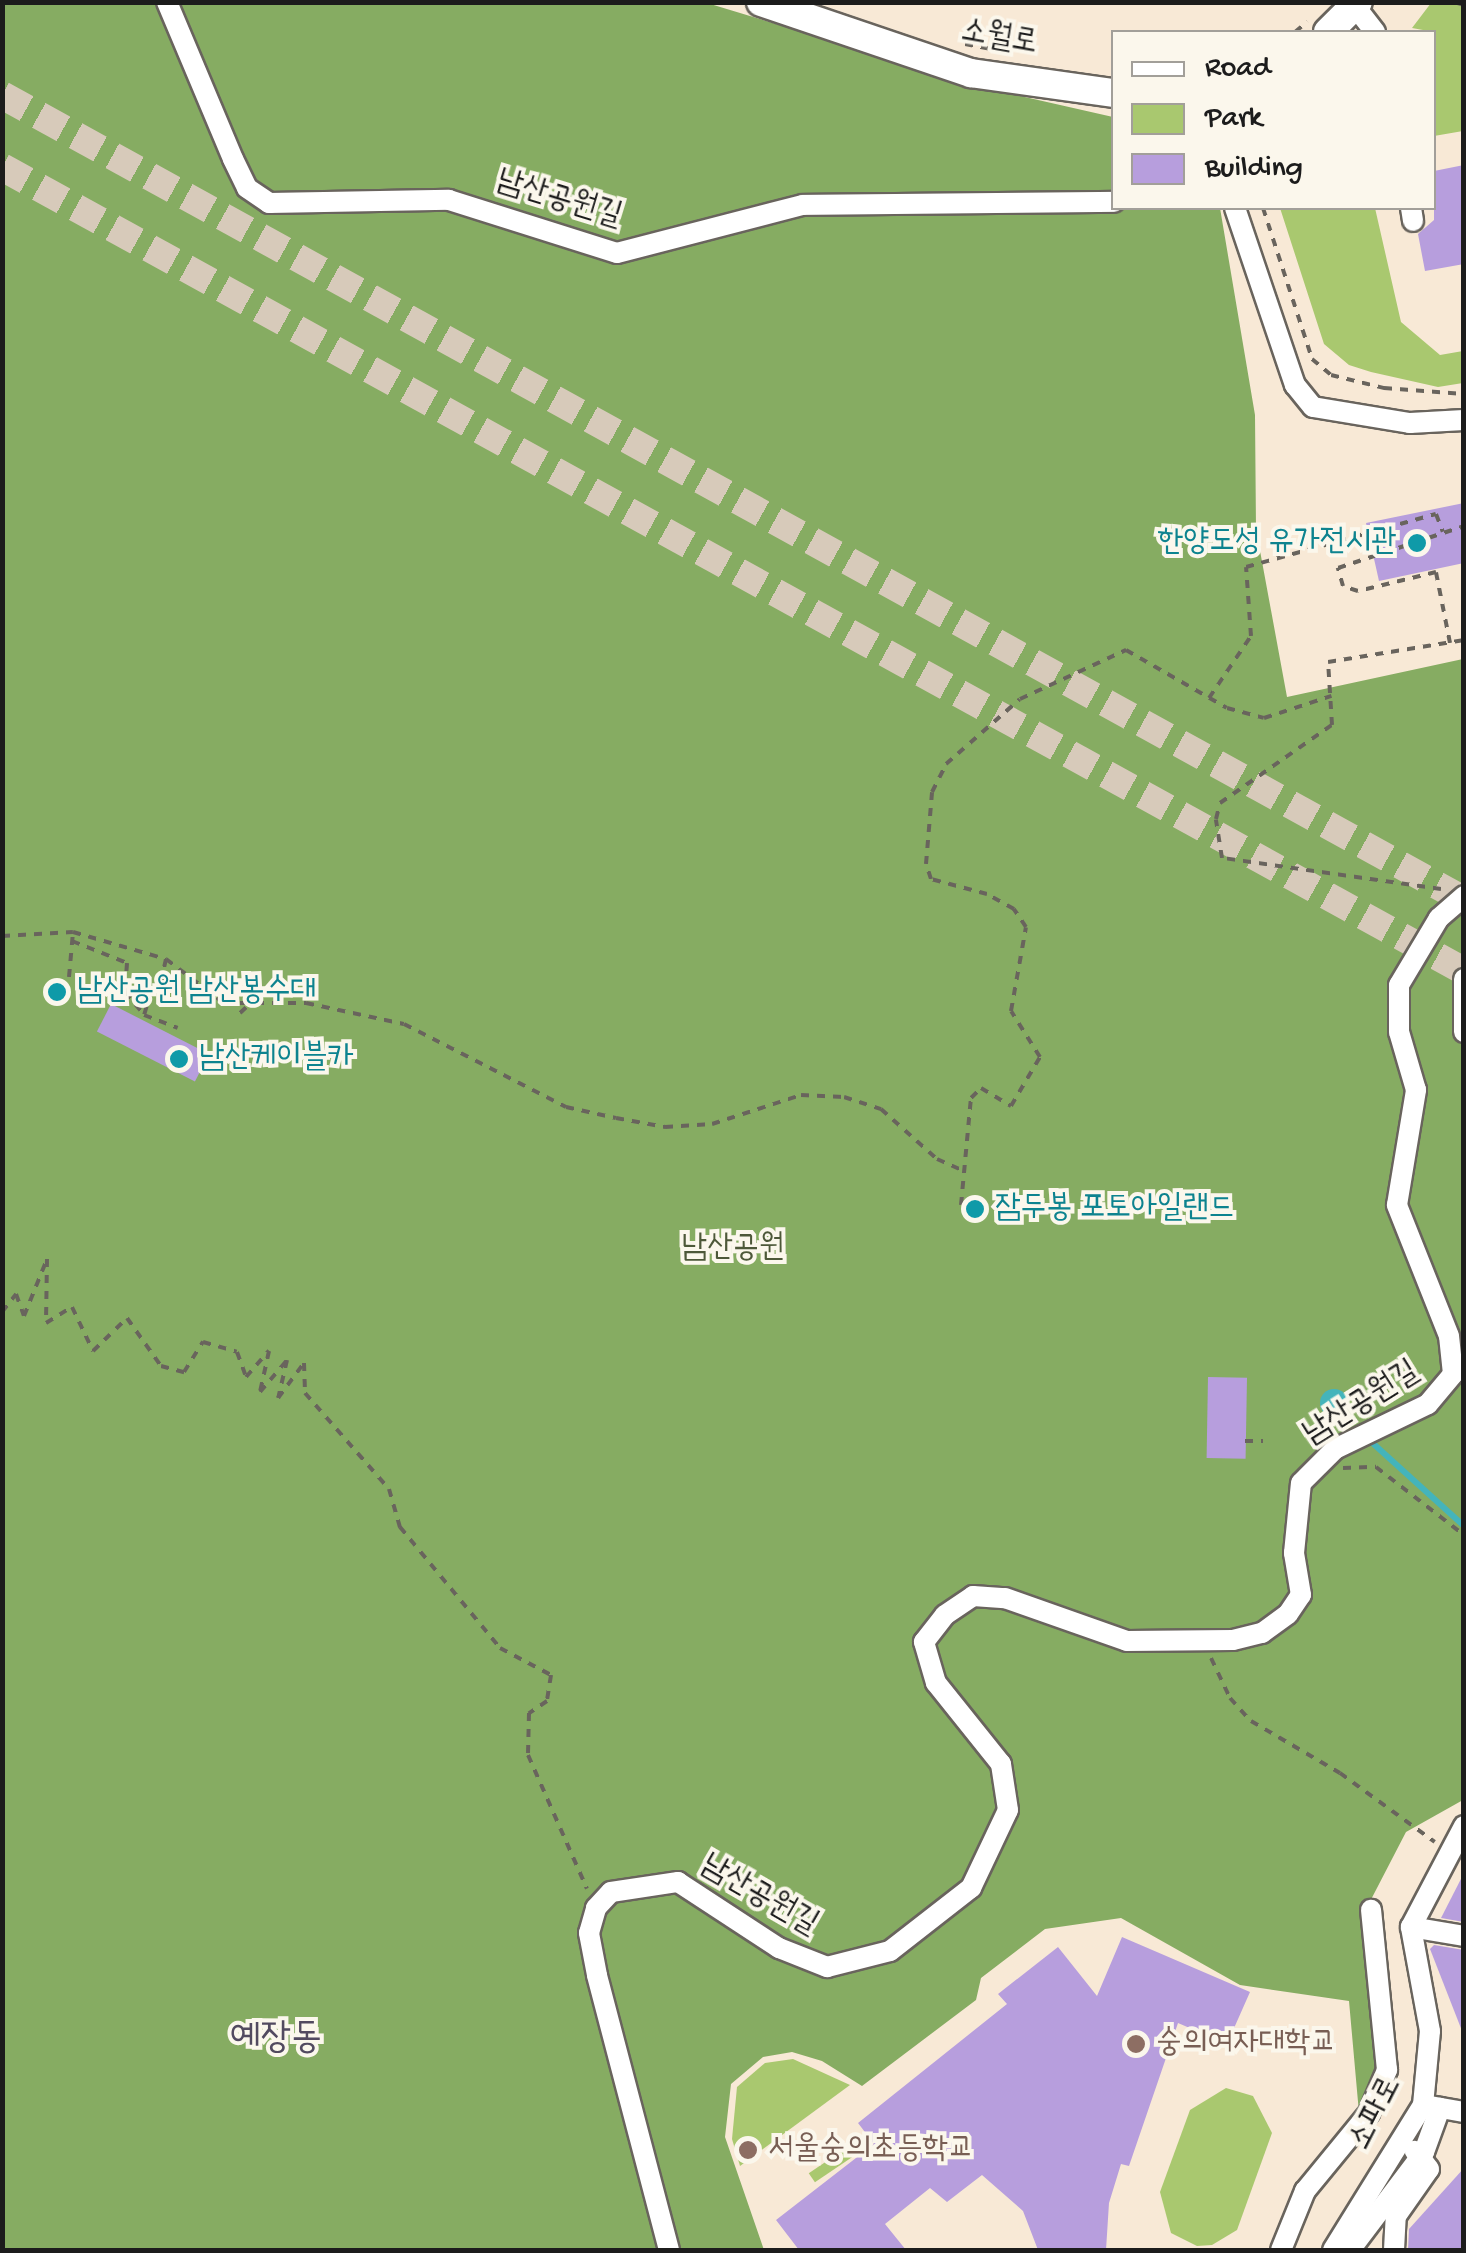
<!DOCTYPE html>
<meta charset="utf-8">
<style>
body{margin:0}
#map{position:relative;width:1466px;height:2253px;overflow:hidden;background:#f8e9d6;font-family:"Gochi Hand","Poor Story",sans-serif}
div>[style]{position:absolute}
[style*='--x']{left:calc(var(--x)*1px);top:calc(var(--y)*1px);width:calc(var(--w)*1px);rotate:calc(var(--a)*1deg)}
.green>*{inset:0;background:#a9c86f;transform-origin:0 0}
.forest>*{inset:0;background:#86ac62}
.water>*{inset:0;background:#44b4bb}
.round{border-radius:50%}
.stream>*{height:6px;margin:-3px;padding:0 3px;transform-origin:3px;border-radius:3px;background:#44b4bb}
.building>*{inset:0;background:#b79edd;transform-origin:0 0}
.major-tunnel>*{height:28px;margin-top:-14px;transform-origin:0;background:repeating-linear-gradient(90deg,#d7caba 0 28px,transparent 0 42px)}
.path>*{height:4px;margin-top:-2px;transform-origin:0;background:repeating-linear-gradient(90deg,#69645d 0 8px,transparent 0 16px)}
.roads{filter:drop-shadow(2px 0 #69645d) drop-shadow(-2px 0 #69645d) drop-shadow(0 2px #69645d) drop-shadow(0 -2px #69645d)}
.minor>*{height:20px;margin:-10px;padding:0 10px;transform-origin:10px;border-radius:10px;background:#fff}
.major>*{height:28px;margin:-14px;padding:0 14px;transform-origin:14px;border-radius:14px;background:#fff}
.dots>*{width:28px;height:28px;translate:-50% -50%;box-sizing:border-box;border:5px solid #fbf7ec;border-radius:50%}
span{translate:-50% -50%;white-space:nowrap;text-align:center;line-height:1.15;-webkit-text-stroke:8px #fbf7ec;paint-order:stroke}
.street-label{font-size:32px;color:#1c1c1c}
.culture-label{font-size:32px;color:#0d838f}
.right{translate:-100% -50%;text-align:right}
.left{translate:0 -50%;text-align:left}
.park-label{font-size:32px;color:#4d5839}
.education-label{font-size:32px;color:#785e54}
.quarter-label{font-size:38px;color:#524a60}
.frame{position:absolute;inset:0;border:5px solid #1c1c1c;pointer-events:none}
.legend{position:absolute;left:1111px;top:30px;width:325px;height:180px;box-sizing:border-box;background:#fbf7ec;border:2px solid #a29f99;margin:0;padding:12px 18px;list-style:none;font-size:30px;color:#1c1c1c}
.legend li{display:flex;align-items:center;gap:20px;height:50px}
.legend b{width:50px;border:2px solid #a29f99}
</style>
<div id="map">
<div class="green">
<div style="clip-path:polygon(1431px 3px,1464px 3px,1463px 131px,1434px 136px,1434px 32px,1412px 28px)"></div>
<div style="clip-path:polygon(1280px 208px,1375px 208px,1401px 322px,1440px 355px,1463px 351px,1463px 383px,1438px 387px,1371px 372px,1349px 365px,1324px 344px)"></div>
<div style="clip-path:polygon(793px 2059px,850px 2085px,740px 2166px,732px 2139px,737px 2087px,765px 2063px)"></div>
<div style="clip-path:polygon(1226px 2088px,1253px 2096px,1272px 2133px,1237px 2230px,1212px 2245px,1197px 2246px,1171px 2233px,1160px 2192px,1190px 2110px)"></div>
<div style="left:861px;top:2138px;width:11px;height:63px;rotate:56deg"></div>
</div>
<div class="forest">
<div style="clip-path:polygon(3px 3px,707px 3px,994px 90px,1113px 117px,1114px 208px,1220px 208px,1255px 415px,1256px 529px,1287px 697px,1463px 659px,1463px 1800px,1406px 1832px,1363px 1915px,1378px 2082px,1359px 2113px,1349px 2001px,1240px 1985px,1121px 1918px,1045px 1929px,981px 1978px,976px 2000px,862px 2086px,822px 2061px,792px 2052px,763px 2057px,731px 2084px,725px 2137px,764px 2250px,3px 2250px)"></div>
</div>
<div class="water">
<div class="round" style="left:1320px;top:1389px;width:28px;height:28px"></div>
</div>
<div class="stream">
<div style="--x:1367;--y:1438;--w:131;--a:42.2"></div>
</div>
<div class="building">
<div style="clip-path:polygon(1464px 165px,1464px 264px,1425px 271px,1418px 234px,1434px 220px,1434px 171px)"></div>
<div style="clip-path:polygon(1464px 503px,1464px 563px,1379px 581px,1366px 523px)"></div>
<div style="left:111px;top:1004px;width:110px;height:31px;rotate:27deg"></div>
<div style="left:1208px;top:1377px;width:39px;height:81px;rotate:1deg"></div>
<div style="clip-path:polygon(1464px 1873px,1464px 1922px,1441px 1918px)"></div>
<div style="clip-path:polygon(1122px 1937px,1250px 1992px,1227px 2044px,1178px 2023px,1129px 2166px,1121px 2164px,1109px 2203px,1106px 2250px,1038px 2250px,1023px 2211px,982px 2175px,947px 2202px,930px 2188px,885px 2224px,906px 2250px,799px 2250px,776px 2220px,874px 2144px,858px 2123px,1007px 2004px,998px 1994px,1058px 1947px,1097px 1996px)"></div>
<div style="clip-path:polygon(1434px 1945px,1464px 1950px,1464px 2036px,1430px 1949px)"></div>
<div style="clip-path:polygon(1464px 2168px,1464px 2250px,1408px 2250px,1409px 2229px)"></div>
</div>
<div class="major-tunnel">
<div style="--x:2;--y:95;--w:1669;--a:28.84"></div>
<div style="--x:2;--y:167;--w:1668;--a:28.81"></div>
</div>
<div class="path">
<div style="--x:1454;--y:2;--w:10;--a:17"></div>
<div style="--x:1295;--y:32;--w:16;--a:-40"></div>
<div style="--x:965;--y:44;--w:36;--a:11"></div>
<div style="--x:1263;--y:208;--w:159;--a:72"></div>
<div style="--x:1312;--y:359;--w:25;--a:40"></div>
<div style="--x:1331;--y:375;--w:55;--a:13.8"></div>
<div style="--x:1384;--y:388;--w:80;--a:4.3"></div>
<div style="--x:1450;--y:643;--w:72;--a:-101.2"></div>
<div style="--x:1436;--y:572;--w:80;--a:166.3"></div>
<div style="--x:1358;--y:591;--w:16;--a:-162"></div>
<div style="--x:1343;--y:586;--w:19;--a:-106"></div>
<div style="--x:1338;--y:568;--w:133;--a:-18.4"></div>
<div style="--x:1209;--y:698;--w:75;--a:-55.9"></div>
<div style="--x:1251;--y:636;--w:69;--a:-94.1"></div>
<div style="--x:1246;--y:567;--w:197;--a:-15.6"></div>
<div style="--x:1436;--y:514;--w:19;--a:69"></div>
<div style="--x:1441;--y:889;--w:221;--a:-171.9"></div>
<div style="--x:1222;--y:858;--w:39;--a:-99"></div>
<div style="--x:1216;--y:819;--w:16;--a:-76"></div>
<div style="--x:1220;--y:803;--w:136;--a:-34.9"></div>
<div style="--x:1332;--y:725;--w:63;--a:-93.6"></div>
<div style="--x:1328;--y:662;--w:138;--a:-9.2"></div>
<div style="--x:2;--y:936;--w:71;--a:-3.2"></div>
<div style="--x:73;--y:932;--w:97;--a:16.2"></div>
<div style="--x:166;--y:959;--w:73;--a:37.2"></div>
<div style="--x:224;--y:1003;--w:82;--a:0"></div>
<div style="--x:306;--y:1003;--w:100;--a:12.1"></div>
<div style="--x:404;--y:1024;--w:182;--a:27.1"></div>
<div style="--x:566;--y:1107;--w:51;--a:12.4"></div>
<div style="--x:616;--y:1118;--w:50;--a:10.4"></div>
<div style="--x:665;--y:1127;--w:47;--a:-3.7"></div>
<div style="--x:712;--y:1124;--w:94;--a:-18"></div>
<div style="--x:801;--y:1095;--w:43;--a:2.7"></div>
<div style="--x:844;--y:1097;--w:39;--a:18"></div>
<div style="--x:881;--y:1109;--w:75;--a:41.8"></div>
<div style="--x:937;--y:1159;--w:27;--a:24"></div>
<div style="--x:72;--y:941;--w:59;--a:21.8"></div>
<div style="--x:127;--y:963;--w:29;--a:94"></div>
<div style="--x:125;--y:992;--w:30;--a:50"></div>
<div style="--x:166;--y:959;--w:35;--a:103"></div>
<div style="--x:158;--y:993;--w:7;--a:-164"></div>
<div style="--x:151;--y:991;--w:25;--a:106"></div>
<div style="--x:144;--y:1015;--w:36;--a:21"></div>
<div style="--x:69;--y:977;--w:45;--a:-84.9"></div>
<div style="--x:240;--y:1013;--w:18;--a:-43"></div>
<div style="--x:974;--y:1207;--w:13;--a:-171"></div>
<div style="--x:961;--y:1205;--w:107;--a:-84.7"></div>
<div style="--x:971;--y:1098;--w:14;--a:-45"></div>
<div style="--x:981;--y:1088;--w:35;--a:31"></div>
<div style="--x:1011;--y:1106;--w:57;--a:-59.4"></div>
<div style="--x:1040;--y:1057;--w:54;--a:-122.2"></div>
<div style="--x:1011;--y:1011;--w:85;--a:-79.9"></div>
<div style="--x:1026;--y:927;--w:22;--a:-124"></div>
<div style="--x:1014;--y:909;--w:31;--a:-151"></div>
<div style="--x:987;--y:894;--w:58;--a:-165"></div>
<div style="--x:931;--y:879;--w:16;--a:-108"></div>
<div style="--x:926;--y:864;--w:72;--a:-85.2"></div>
<div style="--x:932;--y:792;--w:31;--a:-63"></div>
<div style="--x:946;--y:764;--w:98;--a:-41.3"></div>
<div style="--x:1020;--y:699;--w:117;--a:-24.8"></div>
<div style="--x:1126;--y:650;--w:116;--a:29.9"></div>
<div style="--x:1227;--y:708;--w:38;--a:15"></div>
<div style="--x:1264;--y:718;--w:71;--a:-18.2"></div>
<div style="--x:2;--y:1312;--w:23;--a:-52"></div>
<div style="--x:16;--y:1294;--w:23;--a:70"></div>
<div style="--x:24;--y:1316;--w:61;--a:-68"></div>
<div style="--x:47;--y:1259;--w:64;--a:90.9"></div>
<div style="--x:46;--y:1323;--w:31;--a:-32"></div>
<div style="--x:72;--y:1307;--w:49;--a:64.5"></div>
<div style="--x:93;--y:1351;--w:47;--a:-44.1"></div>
<div style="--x:127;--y:1318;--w:59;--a:54.7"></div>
<div style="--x:161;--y:1366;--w:24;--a:15"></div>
<div style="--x:184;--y:1372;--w:36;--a:-58"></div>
<div style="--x:203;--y:1342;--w:35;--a:16"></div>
<div style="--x:237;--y:1352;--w:27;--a:70"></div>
<div style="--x:246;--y:1377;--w:35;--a:-49"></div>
<div style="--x:269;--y:1351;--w:42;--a:102.4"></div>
<div style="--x:260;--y:1392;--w:42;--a:-49.8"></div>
<div style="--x:287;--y:1360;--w:39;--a:103"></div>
<div style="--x:278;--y:1398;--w:44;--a:-53.4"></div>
<div style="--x:304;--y:1363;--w:30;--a:88"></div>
<div style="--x:305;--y:1393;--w:128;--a:48.8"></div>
<div style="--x:389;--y:1489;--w:40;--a:74"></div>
<div style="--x:400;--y:1527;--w:157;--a:50.4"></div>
<div style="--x:500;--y:1648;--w:58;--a:27.9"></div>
<div style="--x:551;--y:1675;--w:26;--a:99"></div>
<div style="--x:547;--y:1701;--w:22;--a:146"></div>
<div style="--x:529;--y:1713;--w:42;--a:91.4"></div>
<div style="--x:528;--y:1755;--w:146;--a:66.2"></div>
<div style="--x:1245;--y:1441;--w:18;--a:0"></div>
<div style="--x:1343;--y:1468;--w:33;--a:-2"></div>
<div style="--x:1376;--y:1467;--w:111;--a:37.7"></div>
<div style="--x:1211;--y:1658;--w:44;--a:64.6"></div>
<div style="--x:1230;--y:1698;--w:31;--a:48"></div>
<div style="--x:1251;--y:1721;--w:103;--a:30.3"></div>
<div style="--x:1340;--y:1773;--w:117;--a:36"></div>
</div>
<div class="roads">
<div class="minor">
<div style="--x:167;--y:2;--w:170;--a:67.2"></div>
<div style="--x:233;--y:159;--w:32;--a:64"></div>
<div style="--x:247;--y:188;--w:27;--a:34"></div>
<div style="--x:269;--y:203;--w:180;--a:-1"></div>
<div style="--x:449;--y:200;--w:176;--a:17.5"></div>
<div style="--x:617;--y:253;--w:192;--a:-14.5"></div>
<div style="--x:803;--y:205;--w:311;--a:-0.6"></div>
<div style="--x:1361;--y:14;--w:23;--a:52"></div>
<div style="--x:1235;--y:208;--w:187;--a:71.3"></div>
<div style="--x:1295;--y:385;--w:28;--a:51"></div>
<div style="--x:1313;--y:407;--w:98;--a:9.4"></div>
<div style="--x:1410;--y:423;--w:54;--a:-3.2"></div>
<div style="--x:1411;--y:208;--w:13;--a:81"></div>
<div style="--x:1464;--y:979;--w:53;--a:90"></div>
<div style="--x:1411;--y:1927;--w:54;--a:9.6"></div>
<div style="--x:1430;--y:2106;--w:35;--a:10"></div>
<div style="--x:669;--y:2250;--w:284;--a:-104.7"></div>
<div style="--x:597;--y:1975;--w:43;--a:-100.8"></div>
<div style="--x:589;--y:1933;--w:26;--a:-74"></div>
<div style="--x:596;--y:1908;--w:22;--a:-47"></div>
<div style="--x:611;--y:1892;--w:68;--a:-8.5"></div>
<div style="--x:678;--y:1882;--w:121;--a:33.2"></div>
<div style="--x:779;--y:1948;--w:52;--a:21.6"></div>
<div style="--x:827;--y:1967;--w:65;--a:-14.3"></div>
<div style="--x:890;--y:1951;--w:103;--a:-37.9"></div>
<div style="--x:971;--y:1888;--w:86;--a:-64.6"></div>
<div style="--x:1008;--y:1810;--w:47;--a:-98.7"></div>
<div style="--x:1001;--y:1764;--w:104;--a:-128.7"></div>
<div style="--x:936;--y:1683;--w:43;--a:-106.3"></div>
<div style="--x:924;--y:1642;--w:34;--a:-52"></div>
<div style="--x:945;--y:1615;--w:34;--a:-34"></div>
<div style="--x:973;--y:1596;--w:32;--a:4"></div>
<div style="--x:1005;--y:1598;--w:129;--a:19.4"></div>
<div style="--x:1127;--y:1641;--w:106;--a:-0.5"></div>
<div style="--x:1233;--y:1640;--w:30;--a:-14"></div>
<div style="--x:1262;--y:1633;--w:32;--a:-36"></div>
<div style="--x:1288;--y:1614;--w:23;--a:-56"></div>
<div style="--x:1301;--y:1595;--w:43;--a:-99.5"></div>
<div style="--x:1294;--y:1553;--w:70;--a:-84.3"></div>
<div style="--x:1301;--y:1483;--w:48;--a:-45"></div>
<div style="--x:1335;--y:1449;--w:103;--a:-25.8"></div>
<div style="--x:1428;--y:1404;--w:39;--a:-50"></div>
<div style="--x:1453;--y:1374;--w:38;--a:-96"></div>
<div style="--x:1449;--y:1336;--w:141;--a:-111.7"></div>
<div style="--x:1397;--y:1205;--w:117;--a:-80.6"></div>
<div style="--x:1416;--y:1090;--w:60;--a:-106.3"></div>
<div style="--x:1399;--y:1032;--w:47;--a:-90"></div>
<div style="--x:1399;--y:985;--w:78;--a:-59.2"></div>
<div style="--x:1439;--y:918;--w:33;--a:-41"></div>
<div style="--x:1281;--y:2250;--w:64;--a:-67.9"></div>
<div style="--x:1305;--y:2191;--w:101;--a:-50.6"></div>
<div style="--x:1369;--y:2113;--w:47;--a:-67.3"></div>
<div style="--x:1387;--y:2070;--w:161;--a:-95.7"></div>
<div style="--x:1333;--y:2250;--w:171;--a:-58.2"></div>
<div style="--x:1423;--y:2105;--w:74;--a:-84.6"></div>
<div style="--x:1430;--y:2031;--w:106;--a:-100.4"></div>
<div style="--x:1411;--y:1927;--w:114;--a:-62.3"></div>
<div style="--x:1350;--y:2250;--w:123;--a:-52.9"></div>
<div style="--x:1424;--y:2152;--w:47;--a:-70"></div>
<div style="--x:1394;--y:2250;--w:34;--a:-87"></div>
<div style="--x:1396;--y:2216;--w:57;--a:-54.9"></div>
<div style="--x:1429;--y:2169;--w:23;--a:-128"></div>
</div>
<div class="major">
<div style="--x:761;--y:2;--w:222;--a:18.7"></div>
<div style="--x:971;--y:73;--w:144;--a:8"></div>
<div style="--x:1328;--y:32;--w:42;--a:-45"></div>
</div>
</div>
<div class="dots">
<div style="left:1417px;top:543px;background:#0f9aa8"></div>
<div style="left:57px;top:992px;background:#0f9aa8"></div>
<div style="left:179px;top:1059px;background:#0f9aa8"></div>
<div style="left:975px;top:1209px;background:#0f9aa8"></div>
<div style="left:1136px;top:2044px;background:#8d6e63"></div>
<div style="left:748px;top:2150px;background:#8d6e63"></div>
</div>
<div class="street-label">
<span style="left:999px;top:39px;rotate:10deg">소월로</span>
<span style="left:559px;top:200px;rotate:17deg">남산공원길</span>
<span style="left:1362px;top:1404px;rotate:-32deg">남산공원길</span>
<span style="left:759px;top:1896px;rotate:30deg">남산공원길</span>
<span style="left:1377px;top:2114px;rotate:-63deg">소파로</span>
</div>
<div class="culture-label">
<span class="right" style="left:1397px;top:543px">한양도성 유가전시관</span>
<span class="left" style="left:77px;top:992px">남산공원 남산봉수대</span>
<span class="left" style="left:199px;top:1059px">남산케이블카</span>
<span class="left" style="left:995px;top:1209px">잠두봉 포토아일랜드</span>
</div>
<div class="park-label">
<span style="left:733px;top:1249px">남산공원</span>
</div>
<div class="education-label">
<span class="left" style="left:1156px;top:2044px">숭의여자대학교</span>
<span class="left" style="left:768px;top:2150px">서울숭의초등학교</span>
</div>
<div class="quarter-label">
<span style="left:276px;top:2041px">예장동</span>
</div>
<div class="frame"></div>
<ul class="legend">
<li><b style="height:12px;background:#fff"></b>Road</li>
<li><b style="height:28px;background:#a9c86f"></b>Park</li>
<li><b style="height:28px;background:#b79edd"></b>Building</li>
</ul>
</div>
